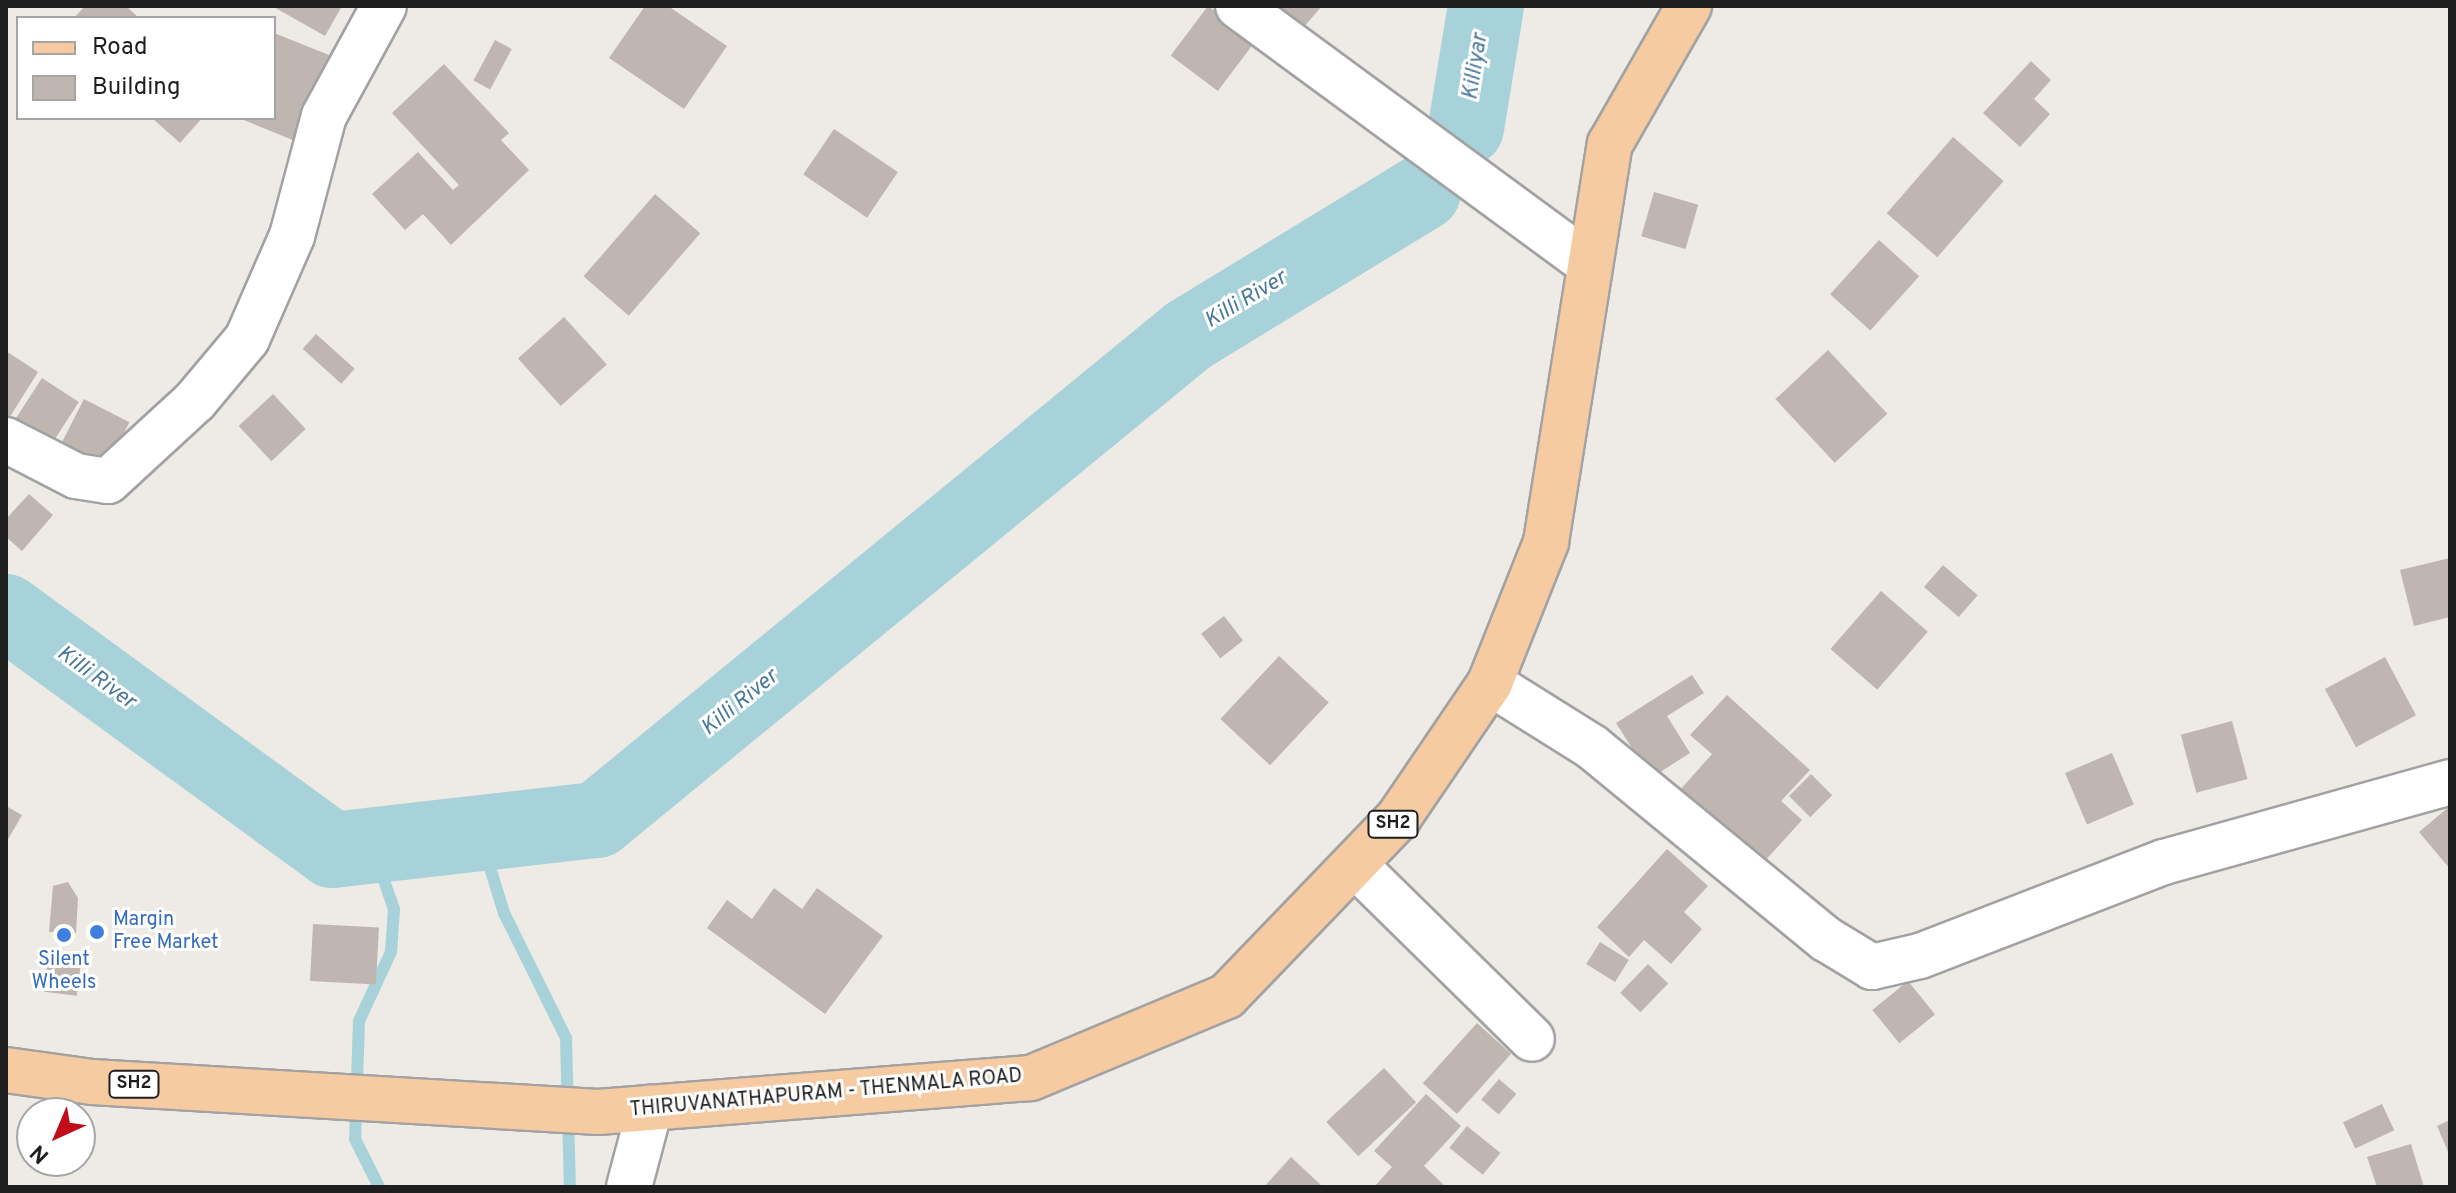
<!DOCTYPE html>
<style>
body{margin:0}
#map{position:relative;width:2456px;height:1193px;overflow:hidden;background:#eeeae5;font-family:Overpass,sans-serif}
div>[style]{position:absolute}
[style*='--x']{left:calc(var(--x)*1px);top:calc(var(--y)*1px);width:calc(var(--w)*1px);rotate:calc(var(--a)*1deg)}
.stream>*{height:12px;margin:-6px;padding:0 6px;transform-origin:6px;border-radius:6px;background:#a7d2da}
.river>*{height:76px;margin:-38px;padding:0 38px;transform-origin:38px;border-radius:38px;background:#a7d2da}
.building>*{inset:0;background:#bfb6b1;transform-origin:0 0}
.roads{filter:drop-shadow(2px 0 #a2a2a2) drop-shadow(-2px 0 #a2a2a2) drop-shadow(0 2px #a2a2a2) drop-shadow(0 -2px #a2a2a2)}
.minor>*{height:44px;margin:-22px;padding:0 22px;transform-origin:22px;border-radius:22px;background:#fff}
.major>*{height:44px;margin:-22px;padding:0 22px;transform-origin:22px;border-radius:22px;background:#f6cba2}
.dots>*{width:22px;height:22px;translate:-50% -50%;box-sizing:border-box;border:4px solid #fff;border-radius:50%}
span{translate:-50% -50%;white-space:nowrap;text-align:center;line-height:1.15;-webkit-text-stroke:6px #fff;paint-order:stroke}
.shield-label span{padding:2px 6px;background:#fff;border:2px solid;border-radius:6px;-webkit-text-stroke-width:0}
.shield-label{font-size:18px;color:#1e1e1e;font-weight:700}
.shop-label{font-size:20px;color:#366cbe}
.left{translate:0 -50%;text-align:left}
.street-label{font-size:20px;color:#1e1e1e}
.water-label{font-size:22px;color:#4a7899;font-style:italic}
.frame{position:absolute;inset:0;border:8px solid #1e1e1e;pointer-events:none}
.legend{position:absolute;left:16px;top:16px;width:260px;height:104px;box-sizing:border-box;background:#fff;border:2px solid #a5a5a5;margin:0;padding:10px 14px;list-style:none;font-size:24px;color:#1e1e1e}
.legend li{display:flex;align-items:center;gap:16px;height:40px}
.legend b{width:40px;border:2px solid #a5a5a5}
.north{position:absolute;left:16px;top:1097px;width:80px;height:80px;box-sizing:border-box;background:#fff;border:2px solid #a5a5a5;border-radius:50%;rotate:224deg;font-size:22px;font-weight:700;line-height:32px;text-align:center;color:#1e1e1e}
.north::after{content:'';display:block;margin:auto;width:28px;height:36px;background:#c10c1a;clip-path:polygon(50% 0,100% 100%,50% 72%,0 100%)}
</style>
<div id="map">
<div class="stream">
<div style="--x:480;--y:835;--w:82;--a:72.9"></div>
<div style="--x:504;--y:913;--w:140;--a:63.6"></div>
<div style="--x:566;--y:1038;--w:149;--a:88.5"></div>
<div style="--x:372;--y:846;--w:67;--a:70.8"></div>
<div style="--x:394;--y:909;--w:43;--a:94"></div>
<div style="--x:391;--y:952;--w:76;--a:114.9"></div>
<div style="--x:359;--y:1021;--w:118;--a:91.9"></div>
<div style="--x:355;--y:1139;--w:54;--a:63.4"></div>
</div>
<div class="river">
<div style="--x:1466;--y:128;--w:124;--a:-80.7"></div>
<div style="--x:6;--y:612;--w:404;--a:36.1"></div>
<div style="--x:332;--y:850;--w:267;--a:-6.5"></div>
<div style="--x:597;--y:820;--w:765;--a:-39.33"></div>
<div style="--x:1189;--y:335;--w:274;--a:-31.4"></div>
</div>
<div class="building">
<div style="clip-path:polygon(85px 6px,126px 6px,139px 18px,74px 18px)"></div>
<div style="clip-path:polygon(272px 6px,342px 6px,325px 36px)"></div>
<div style="clip-path:polygon(645px 6px,668px 6px,727px 46px,684px 109px,609px 58px)"></div>
<div style="left:1208px;top:6px;width:59px;height:62px;rotate:37deg"></div>
<div style="clip-path:polygon(1278px 6px,1322px 6px,1303px 28px)"></div>
<div style="clip-path:polygon(274px 33px,334px 57px,300px 143px,239px 118px,274px 118px)"></div>
<div style="left:495px;top:40px;width:19px;height:46px;rotate:28deg"></div>
<div style="clip-path:polygon(2031px 61px,2051px 80px,2034px 99px,2050px 114px,2020px 147px,1983px 113px)"></div>
<div style="clip-path:polygon(444px 64px,509px 133px,501px 140px,529px 170px,451px 245px,423px 214px,405px 230px,372px 194px,418px 152px,453px 190px,459px 185px,392px 113px)"></div>
<div style="clip-path:polygon(152px 118px,202px 118px,180px 143px)"></div>
<div style="left:834px;top:129px;width:77px;height:55px;rotate:34deg"></div>
<div style="left:1953px;top:137px;width:67px;height:101px;rotate:41deg"></div>
<div style="left:1654px;top:192px;width:46px;height:46px;rotate:16deg"></div>
<div style="left:655px;top:194px;width:60px;height:109px;rotate:41deg"></div>
<div style="left:1879px;top:240px;width:54px;height:73px;rotate:42deg"></div>
<div style="left:564px;top:317px;width:64px;height:62px;rotate:48deg"></div>
<div style="left:316px;top:334px;width:52px;height:20px;rotate:42deg"></div>
<div style="left:1828px;top:350px;width:87px;height:72px;rotate:47deg"></div>
<div style="clip-path:polygon(6px 351px,38px 372px,6px 423px)"></div>
<div style="left:42px;top:378px;width:44px;height:53px;rotate:33deg"></div>
<div style="left:273px;top:394px;width:48px;height:47px;rotate:47deg"></div>
<div style="left:84px;top:399px;width:51px;height:54px;rotate:27deg"></div>
<div style="clip-path:polygon(29px 494px,53px 515px,22px 551px,6px 537px,6px 519px)"></div>
<div style="clip-path:polygon(2450px 558px,2450px 617px,2414px 626px,2400px 570px)"></div>
<div style="left:1943px;top:565px;width:46px;height:29px;rotate:41deg"></div>
<div style="left:1881px;top:591px;width:62px;height:77px;rotate:41deg"></div>
<div style="left:1224px;top:616px;width:31px;height:29px;rotate:52deg"></div>
<div style="left:1279px;top:656px;width:68px;height:86px;rotate:43deg"></div>
<div style="left:2385px;top:657px;width:66px;height:68px;rotate:62deg"></div>
<div style="clip-path:polygon(1692px 675px,1704px 693px,1667px 716px,1690px 753px,1651px 778px,1616px 723px)"></div>
<div style="clip-path:polygon(1727px 695px,1810px 770px,1781px 801px,1802px 820px,1762px 864px,1680px 790px,1712px 754px,1690px 735px)"></div>
<div style="left:2232px;top:721px;width:60px;height:53px;rotate:75deg"></div>
<div style="left:2112px;top:753px;width:56px;height:51px;rotate:67deg"></div>
<div style="left:1811px;top:774px;width:30px;height:31px;rotate:45deg"></div>
<div style="clip-path:polygon(6px 806px,22px 815px,6px 843px)"></div>
<div style="clip-path:polygon(2450px 806px,2450px 869px,2419px 832px)"></div>
<div style="clip-path:polygon(1667px 849px,1708px 886px,1684px 912px,1702px 929px,1671px 964px,1644px 940px,1629px 957px,1597px 927px)"></div>
<div style="clip-path:polygon(68px 882px,78px 898px,76px 933px,49px 932px,53px 886px)"></div>
<div style="clip-path:polygon(774px 888px,802px 909px,817px 888px,883px 936px,825px 1014px,707px 928px,727px 900px,752px 919px)"></div>
<div style="left:313px;top:924px;width:66px;height:57px;rotate:3deg"></div>
<div style="left:1600px;top:942px;width:34px;height:26px;rotate:32deg"></div>
<div style="left:49px;top:951px;width:33px;height:41px;rotate:7deg"></div>
<div style="left:1648px;top:964px;width:28px;height:40px;rotate:44deg"></div>
<div style="left:1908px;top:981px;width:43px;height:46px;rotate:51deg"></div>
<div style="left:1477px;top:1023px;width:46px;height:81px;rotate:42deg"></div>
<div style="left:1384px;top:1068px;width:47px;height:79px;rotate:47deg"></div>
<div style="left:1499px;top:1079px;width:23px;height:27px;rotate:41deg"></div>
<div style="clip-path:polygon(1426px 1094px,1461px 1126px,1424px 1166px,1446px 1187px,1374px 1187px,1392px 1167px,1374px 1151px)"></div>
<div style="left:2382px;top:1104px;width:29px;height:43px;rotate:65deg"></div>
<div style="clip-path:polygon(2450px 1120px,2450px 1156px,2437px 1126px)"></div>
<div style="left:1467px;top:1126px;width:43px;height:28px;rotate:39deg"></div>
<div style="clip-path:polygon(2411px 1144px,2424px 1187px,2377px 1187px,2367px 1157px)"></div>
<div style="clip-path:polygon(1291px 1157px,1323px 1187px,1264px 1187px)"></div>
</div>
<div class="roads">
<div class="minor">
<div style="--x:1238;--y:6;--w:432;--a:36.3"></div>
<div style="--x:6;--y:440;--w:79;--a:27.2"></div>
<div style="--x:76;--y:476;--w:32;--a:9"></div>
<div style="--x:108;--y:481;--w:118;--a:-42.6"></div>
<div style="--x:195;--y:401;--w:81;--a:-50"></div>
<div style="--x:247;--y:339;--w:112;--a:-66.4"></div>
<div style="--x:292;--y:236;--w:124;--a:-75.1"></div>
<div style="--x:324;--y:116;--w:125;--a:-61.4"></div>
<div style="--x:1490;--y:683;--w:120;--a:32.1"></div>
<div style="--x:1592;--y:747;--w:303;--a:39.4"></div>
<div style="--x:1826;--y:939;--w:54;--a:31.3"></div>
<div style="--x:1872;--y:967;--w:49;--a:-12.9"></div>
<div style="--x:1920;--y:956;--w:261;--a:-21.1"></div>
<div style="--x:2164;--y:862;--w:297;--a:-15.6"></div>
<div style="--x:1357;--y:867;--w:245;--a:44.5"></div>
<div style="--x:629;--y:1187;--w:82;--a:-75.1"></div>
</div>
<div class="major">
<div style="--x:6;--y:1070;--w:87;--a:7.9"></div>
<div style="--x:92;--y:1082;--w:507;--a:3.39"></div>
<div style="--x:598;--y:1112;--w:434;--a:-4.5"></div>
<div style="--x:1031;--y:1078;--w:212;--a:-22.7"></div>
<div style="--x:1227;--y:996;--w:248;--a:-46.1"></div>
<div style="--x:1399;--y:817;--w:162;--a:-55.8"></div>
<div style="--x:1490;--y:683;--w:152;--a:-68.3"></div>
<div style="--x:1546;--y:542;--w:403;--a:-80.9"></div>
<div style="--x:1610;--y:144;--w:159;--a:-60.2"></div>
</div>
</div>
<div class="dots">
<div style="left:97px;top:932px;background:#3f7fe0"></div>
<div style="left:64px;top:935px;background:#3f7fe0"></div>
</div>
<div class="shield-label">
<span style="left:1393px;top:824px">SH2</span>
<span style="left:134px;top:1084px">SH2</span>
</div>
<div class="shop-label">
<span class="left" style="left:113px;top:932px">Margin<br>Free Market</span>
<span style="left:64px;top:972px">Silent<br>Wheels</span>
</div>
<div class="street-label">
<span style="left:826px;top:1094px;rotate:-5deg">THIRUVANATHAPURAM - THENMALA ROAD</span>
</div>
<div class="water-label">
<span style="left:1476px;top:67px;rotate:-81deg">Killiyar</span>
<span style="left:1246px;top:300px;rotate:-31deg">Killi River</span>
<span style="left:96px;top:678px;rotate:36deg">Killi River</span>
<span style="left:740px;top:703px;rotate:-39deg">Killi River</span>
</div>
<div class="frame"></div>
<ul class="legend">
<li><b style="height:10px;background:#f6cba2"></b>Road</li>
<li><b style="height:22px;background:#bfb6b1"></b>Building</li>
</ul>
<div class="north">N</div>
</div>
